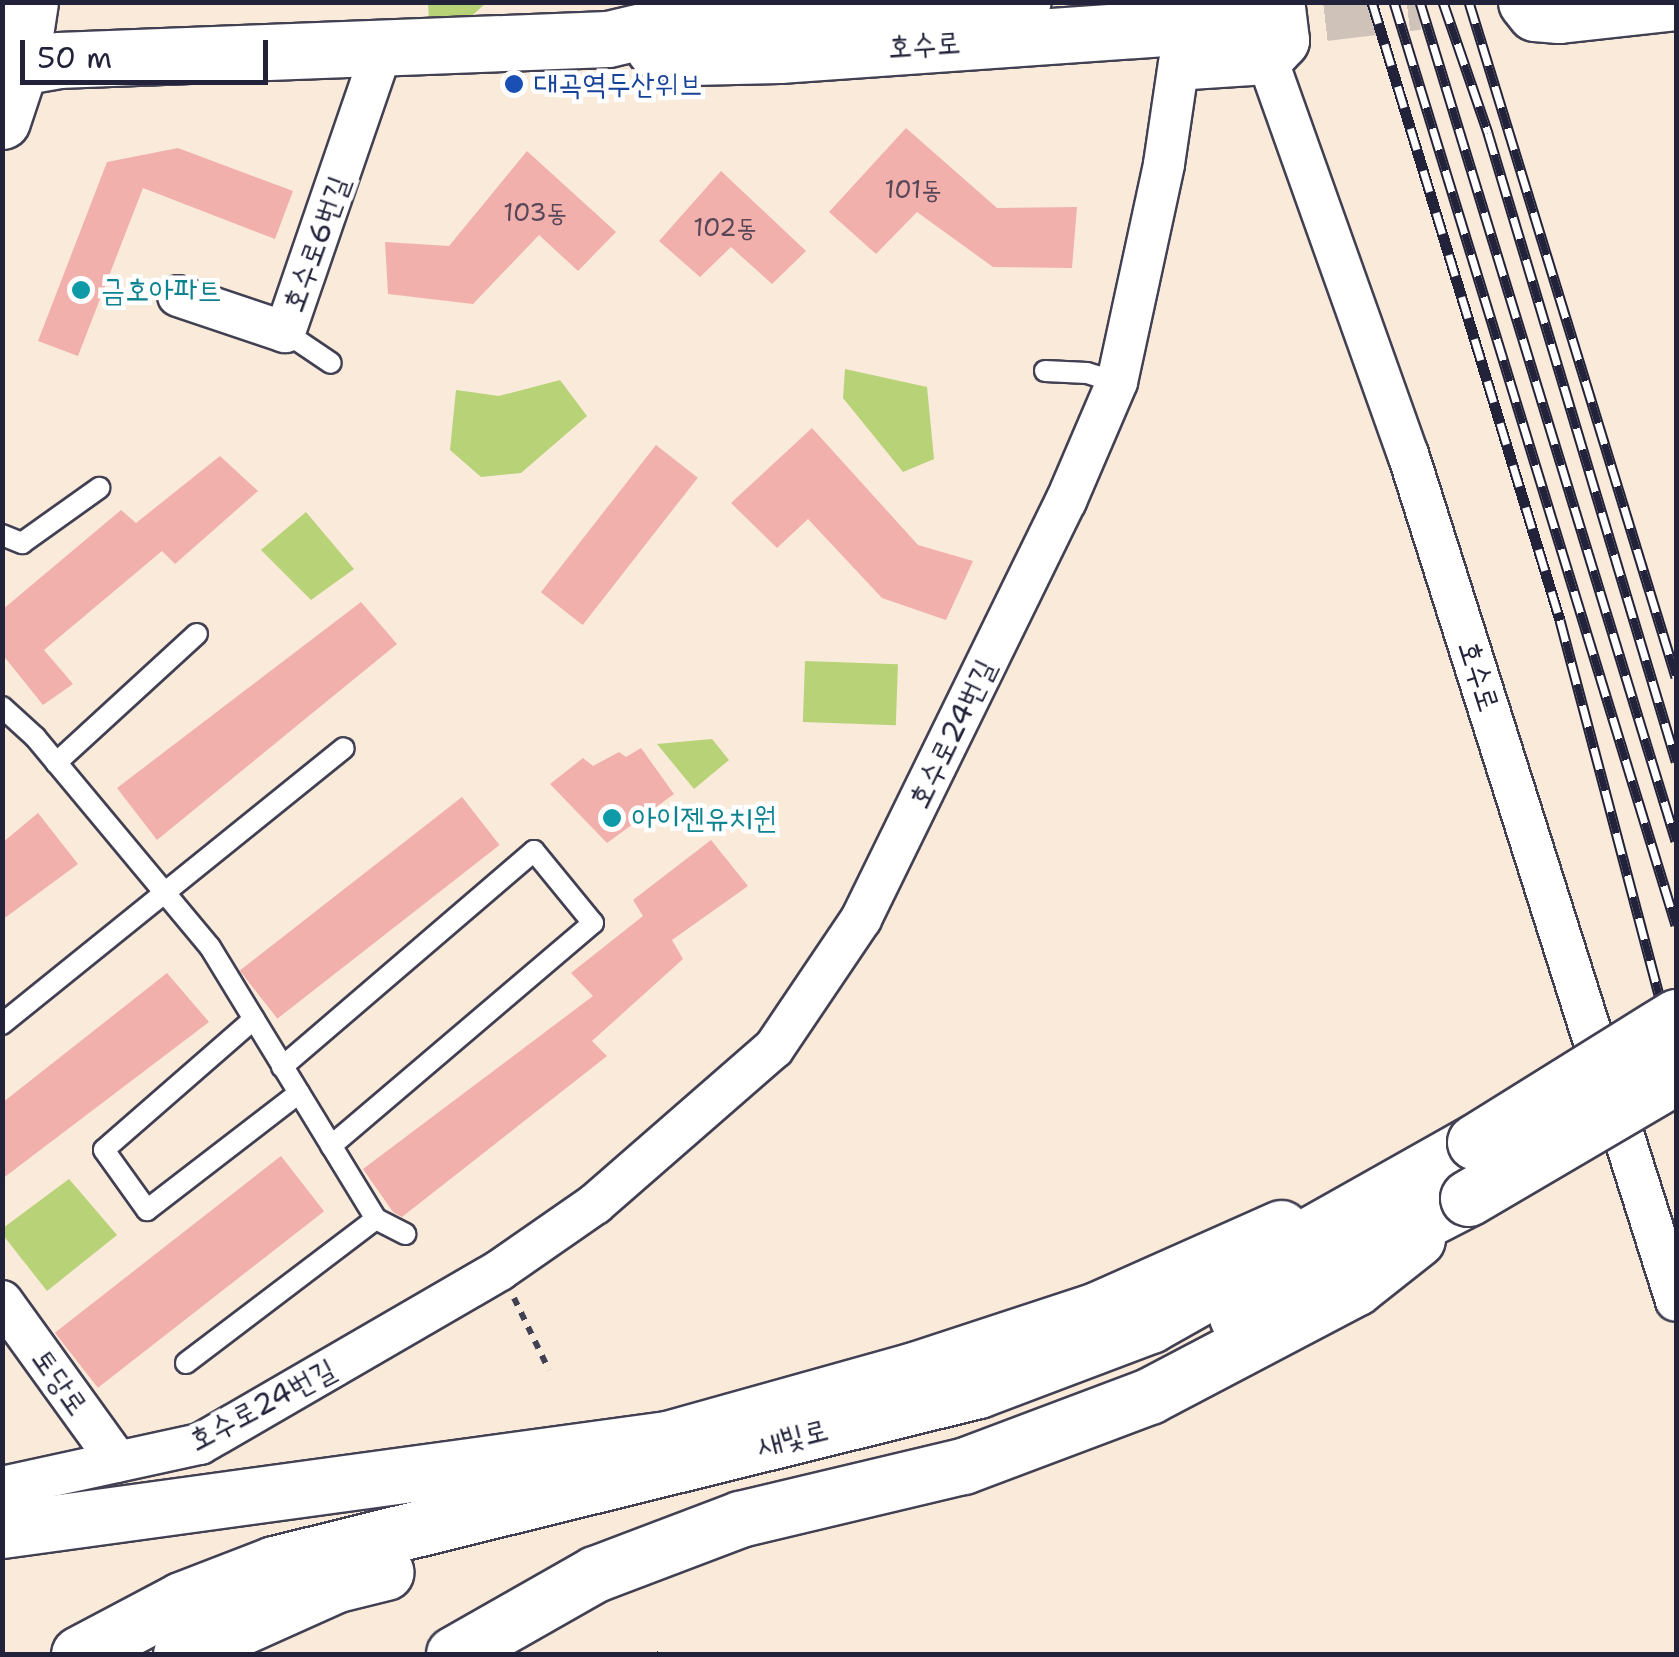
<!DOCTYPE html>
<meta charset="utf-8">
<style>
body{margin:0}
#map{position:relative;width:1679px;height:1657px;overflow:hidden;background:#f9ead9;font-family:"Shantell Sans","Poor Story",sans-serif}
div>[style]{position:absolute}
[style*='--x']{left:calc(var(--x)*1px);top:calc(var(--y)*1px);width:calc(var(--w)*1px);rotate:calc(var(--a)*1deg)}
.green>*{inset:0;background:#b8d278;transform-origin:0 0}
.building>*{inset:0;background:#f2b0ad;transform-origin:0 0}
.secondary-tunnel>*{height:55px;margin-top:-27.5px;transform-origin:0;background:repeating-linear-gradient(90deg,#cec2b9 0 55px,transparent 0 83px)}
.path>*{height:6px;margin-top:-3px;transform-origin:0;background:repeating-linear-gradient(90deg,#424053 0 8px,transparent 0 16px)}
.roads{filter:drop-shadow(2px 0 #424053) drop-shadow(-2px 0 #424053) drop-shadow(0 2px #424053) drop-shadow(0 -2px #424053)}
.service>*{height:20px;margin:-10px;padding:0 10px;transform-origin:10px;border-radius:10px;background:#fff}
.minor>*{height:40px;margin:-20px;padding:0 20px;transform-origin:20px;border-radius:20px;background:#fff}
.secondary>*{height:55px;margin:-27.5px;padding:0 27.5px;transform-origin:27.5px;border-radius:27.5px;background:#fff}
.primary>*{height:55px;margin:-27.5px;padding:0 27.5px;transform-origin:27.5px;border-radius:27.5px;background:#fff}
.trunk>*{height:55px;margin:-27.5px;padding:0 27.5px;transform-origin:27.5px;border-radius:27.5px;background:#fff}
.rail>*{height:11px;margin-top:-5.5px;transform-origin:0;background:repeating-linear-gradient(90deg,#fff 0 22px,#22223b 0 44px);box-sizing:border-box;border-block:2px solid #22223b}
.bridges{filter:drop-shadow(2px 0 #424053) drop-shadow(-2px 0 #424053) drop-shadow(0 2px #424053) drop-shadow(0 -2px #424053)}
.primary-bridge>*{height:55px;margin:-27.5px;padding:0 27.5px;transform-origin:27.5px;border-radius:27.5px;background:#fff}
.dots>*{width:28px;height:28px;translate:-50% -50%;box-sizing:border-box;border:5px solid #fff;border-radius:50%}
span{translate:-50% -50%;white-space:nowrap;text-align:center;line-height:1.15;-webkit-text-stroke:9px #fff;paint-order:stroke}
.number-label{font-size:25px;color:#564658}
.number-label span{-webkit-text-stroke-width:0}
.street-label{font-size:30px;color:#22223b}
.transit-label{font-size:30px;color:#164399}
.left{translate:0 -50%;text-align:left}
.culture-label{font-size:30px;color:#0d838f}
.frame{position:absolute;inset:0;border:5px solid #22223b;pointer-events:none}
.scale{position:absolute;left:20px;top:40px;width:248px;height:45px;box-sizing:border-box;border:5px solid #22223b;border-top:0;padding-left:12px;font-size:30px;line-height:35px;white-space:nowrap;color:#22223b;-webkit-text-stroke:8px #fff;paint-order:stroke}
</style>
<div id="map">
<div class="green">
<div style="clip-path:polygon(428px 3px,486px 3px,466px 21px,429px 20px)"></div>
<div style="clip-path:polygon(845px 369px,927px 387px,934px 459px,903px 472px,843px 398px)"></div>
<div style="clip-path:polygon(560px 380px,587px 416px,521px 473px,481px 477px,450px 450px,456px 390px,499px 396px)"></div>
<div style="clip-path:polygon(306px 512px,354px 569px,311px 600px,261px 550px)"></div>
<div style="left:805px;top:661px;width:93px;height:61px;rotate:2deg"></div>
<div style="clip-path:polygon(712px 739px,729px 760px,694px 789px,657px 744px)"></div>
<div style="clip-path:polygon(69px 1179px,117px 1235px,47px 1291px,3px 1235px,3px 1228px)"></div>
</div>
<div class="building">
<div style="clip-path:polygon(906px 128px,997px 208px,1077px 207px,1072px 268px,993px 267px,917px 212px,876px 254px,829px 212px)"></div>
<div style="clip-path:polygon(178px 148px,293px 191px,275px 239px,143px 188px,78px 356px,38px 341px,107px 162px)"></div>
<div style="clip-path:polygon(527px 151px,616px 232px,578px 271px,539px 235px,473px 304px,388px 294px,385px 242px,449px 246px)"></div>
<div style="clip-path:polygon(721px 171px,806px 251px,772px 284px,731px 247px,700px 277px,659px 241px)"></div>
<div style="clip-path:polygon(812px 428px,918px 545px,973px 561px,946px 620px,882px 598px,808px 519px,777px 548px,731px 503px)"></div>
<div style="left:656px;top:445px;width:53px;height:187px;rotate:38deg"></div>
<div style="clip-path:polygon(220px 456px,258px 491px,175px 564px,162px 551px,44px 650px,73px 684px,43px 705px,2px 654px,2px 610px,121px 510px,136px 523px)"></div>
<div style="clip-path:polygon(361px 602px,397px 644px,157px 840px,117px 788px)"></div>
<div style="clip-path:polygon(641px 748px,674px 794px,607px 843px,550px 784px,583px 758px,593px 766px,619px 752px,626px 757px)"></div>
<div style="left:462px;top:797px;width:61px;height:282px;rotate:52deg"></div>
<div style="clip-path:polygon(38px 813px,78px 864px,2px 920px,2px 843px)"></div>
<div style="clip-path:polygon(711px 840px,748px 886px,672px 940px,683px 959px,592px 1041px,607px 1056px,402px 1217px,393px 1212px,363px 1169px,593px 996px,571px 973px,643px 916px,633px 900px)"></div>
<div style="clip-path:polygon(167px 973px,209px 1022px,2px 1179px,2px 1103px)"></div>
<div style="left:281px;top:1156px;width:70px;height:287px;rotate:52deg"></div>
</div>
<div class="secondary-tunnel">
<div style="--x:1242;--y:23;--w:177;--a:-6.8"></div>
</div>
<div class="path">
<div style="--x:514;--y:1298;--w:80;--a:64.1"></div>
<div style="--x:657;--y:1654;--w:1;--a:0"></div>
</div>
<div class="roads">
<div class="service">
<div style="--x:285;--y:332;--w:55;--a:34"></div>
<div style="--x:1045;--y:371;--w:42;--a:2.7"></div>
<div style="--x:1087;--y:373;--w:31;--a:17"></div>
<div style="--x:2;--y:535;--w:22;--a:22"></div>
<div style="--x:22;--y:543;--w:95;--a:-35.5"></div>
<div style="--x:2;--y:707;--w:45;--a:42.3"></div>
<div style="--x:35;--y:737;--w:273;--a:50.2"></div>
<div style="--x:210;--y:947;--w:319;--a:58.6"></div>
<div style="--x:56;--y:763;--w:191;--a:-42.5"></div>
<div style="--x:254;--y:1019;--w:199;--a:138.9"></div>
<div style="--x:104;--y:1150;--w:74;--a:54.4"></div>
<div style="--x:147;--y:1210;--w:192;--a:-37.6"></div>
<div style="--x:2;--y:1024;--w:439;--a:-38.9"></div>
<div style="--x:282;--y:1067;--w:332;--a:-40.6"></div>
<div style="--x:534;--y:851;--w:93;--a:50.7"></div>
<div style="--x:593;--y:923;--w:344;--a:139.6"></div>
<div style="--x:186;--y:1363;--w:238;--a:-37.2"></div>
<div style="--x:376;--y:1219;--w:33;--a:27"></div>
</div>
<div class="minor">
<div style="--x:1266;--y:56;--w:423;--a:70.4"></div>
<div style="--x:1408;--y:454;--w:888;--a:72.44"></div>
<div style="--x:178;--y:296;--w:113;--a:18.6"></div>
<div style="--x:285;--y:332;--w:298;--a:-71"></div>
<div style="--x:2;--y:1301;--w:198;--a:54.2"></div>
<div style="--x:2;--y:1487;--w:203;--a:-12.3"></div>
<div style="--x:200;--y:1444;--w:347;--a:-30.1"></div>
<div style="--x:500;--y:1270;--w:116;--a:-34.8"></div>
<div style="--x:595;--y:1204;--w:237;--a:-41.1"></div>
<div style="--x:774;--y:1048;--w:156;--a:-56"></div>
<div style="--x:861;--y:919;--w:466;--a:-63.9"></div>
<div style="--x:1066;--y:501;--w:129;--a:-66.8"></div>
<div style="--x:1117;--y:382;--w:223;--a:-77.8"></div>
<div style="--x:1164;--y:164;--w:103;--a:-81.6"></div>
</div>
<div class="secondary">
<div style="--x:1526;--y:2;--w:14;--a:51"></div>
<div style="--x:1535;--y:13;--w:24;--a:5"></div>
<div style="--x:1559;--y:15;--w:116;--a:-6.4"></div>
<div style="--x:654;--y:49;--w:38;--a:12"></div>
<div style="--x:691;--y:57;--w:88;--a:-1.3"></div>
<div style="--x:779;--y:55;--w:464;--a:-4"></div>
<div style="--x:1189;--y:61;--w:77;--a:-3.7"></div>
<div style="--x:1266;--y:56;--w:22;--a:-47"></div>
<div style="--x:1281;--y:40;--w:38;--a:-97"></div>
<div style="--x:20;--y:67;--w:39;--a:-10"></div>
<div style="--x:58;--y:60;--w:550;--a:-2.19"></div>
<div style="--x:608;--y:39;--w:83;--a:-13.2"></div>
<div style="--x:689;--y:20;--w:334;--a:-3.1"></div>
<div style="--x:2;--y:121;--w:57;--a:-71.6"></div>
<div style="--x:20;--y:67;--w:66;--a:-81.3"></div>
</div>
<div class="primary">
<div style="--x:2;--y:1530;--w:671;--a:-7.79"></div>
<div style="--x:667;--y:1439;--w:256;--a:-15.6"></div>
<div style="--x:914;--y:1370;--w:195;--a:-18.2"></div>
<div style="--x:1099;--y:1309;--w:199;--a:-24"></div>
<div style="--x:454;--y:1654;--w:162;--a:-29.6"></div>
<div style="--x:595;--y:1574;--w:155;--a:-20.8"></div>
<div style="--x:740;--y:1519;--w:229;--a:-13.4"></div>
<div style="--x:963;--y:1466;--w:199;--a:-20.6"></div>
<div style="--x:1149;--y:1396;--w:233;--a:-27.7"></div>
<div style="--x:1355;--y:1288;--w:79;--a:-38.3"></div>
</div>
<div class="trunk">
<div style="--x:1237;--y:1317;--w:260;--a:-27.3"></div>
<div style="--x:79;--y:1654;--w:115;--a:-27.9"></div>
<div style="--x:181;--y:1600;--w:100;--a:-21.2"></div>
<div style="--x:274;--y:1564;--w:725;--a:-13.88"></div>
<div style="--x:978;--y:1390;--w:184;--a:-20.7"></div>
<div style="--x:1150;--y:1325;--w:373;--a:-29.4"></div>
<div style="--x:181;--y:1654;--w:171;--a:-24.2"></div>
<div style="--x:337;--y:1584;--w:50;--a:-13.8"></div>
</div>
</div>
<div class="rail">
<div style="--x:1372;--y:2;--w:646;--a:73.08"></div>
<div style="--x:1560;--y:620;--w:455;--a:75.2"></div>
<div style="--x:1394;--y:2;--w:965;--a:73.01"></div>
<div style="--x:1420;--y:2;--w:877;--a:73.03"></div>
<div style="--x:1443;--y:2;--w:139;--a:71"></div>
<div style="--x:1488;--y:133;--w:656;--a:73.33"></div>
<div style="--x:1469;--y:2;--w:706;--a:72.95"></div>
</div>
<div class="bridges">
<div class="primary-bridge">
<div style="--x:1475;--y:1142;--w:237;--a:-31.9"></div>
<div style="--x:1468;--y:1198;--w:241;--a:-30.4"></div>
</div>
</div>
<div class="dots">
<div style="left:514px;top:84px;background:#1a4fb4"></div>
<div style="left:81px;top:290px;background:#0f9aa8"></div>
<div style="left:612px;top:818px;background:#0f9aa8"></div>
</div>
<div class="number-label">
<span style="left:913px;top:189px">101동</span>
<span style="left:535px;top:212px">103동</span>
<span style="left:725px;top:227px">102동</span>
</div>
<div class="street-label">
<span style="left:924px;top:45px;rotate:-4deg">호수로</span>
<span style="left:316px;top:244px;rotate:-70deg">호수로6번길</span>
<span style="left:1479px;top:676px;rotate:72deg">호수로</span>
<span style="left:952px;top:734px;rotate:-64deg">호수로24번길</span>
<span style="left:60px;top:1382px;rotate:55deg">토당로</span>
<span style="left:262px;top:1405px;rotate:-28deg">호수로24번길</span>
<span style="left:792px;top:1438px;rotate:-14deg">새빛로</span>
</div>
<div class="transit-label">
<span class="left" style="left:534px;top:84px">대곡역두산위브</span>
</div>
<div class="culture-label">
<span class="left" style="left:101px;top:290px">금호아파트</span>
<span class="left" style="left:632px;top:818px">아이젠유치원</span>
</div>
<div class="frame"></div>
<div class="scale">50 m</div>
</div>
